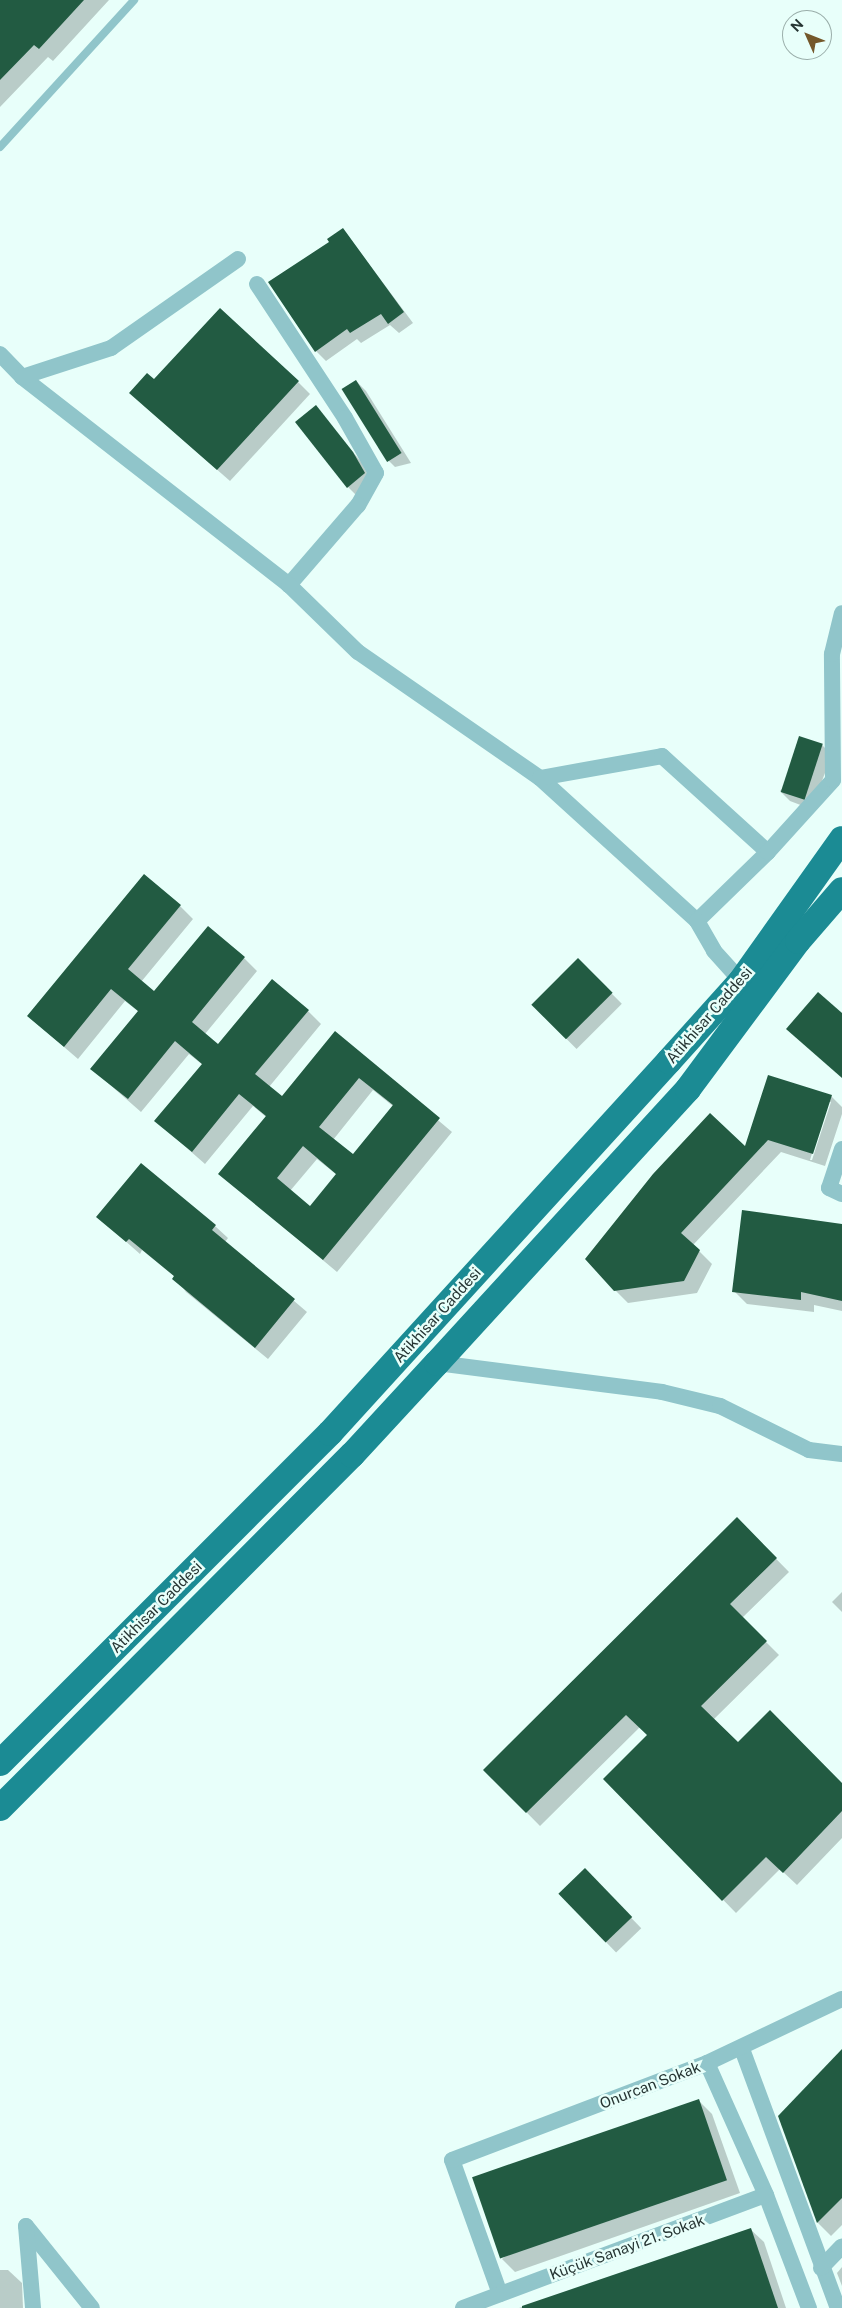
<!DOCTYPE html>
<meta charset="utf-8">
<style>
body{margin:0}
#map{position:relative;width:842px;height:2308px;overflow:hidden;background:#e8fffa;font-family:"Public Sans",sans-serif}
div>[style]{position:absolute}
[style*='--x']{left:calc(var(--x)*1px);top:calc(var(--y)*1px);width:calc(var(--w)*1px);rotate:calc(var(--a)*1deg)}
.shadow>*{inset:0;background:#0003;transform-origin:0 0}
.building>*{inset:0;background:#225b42;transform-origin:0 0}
.service>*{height:8px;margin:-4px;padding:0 4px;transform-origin:4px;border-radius:4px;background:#90c5ca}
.minor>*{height:16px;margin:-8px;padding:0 8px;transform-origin:8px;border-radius:8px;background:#90c5ca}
.trunk>*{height:26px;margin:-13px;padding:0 13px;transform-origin:13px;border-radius:13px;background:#1b8b94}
span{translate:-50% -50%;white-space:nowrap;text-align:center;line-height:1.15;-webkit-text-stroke:5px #e8fffa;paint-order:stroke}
.street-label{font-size:15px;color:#263533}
.north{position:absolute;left:782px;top:10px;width:50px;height:50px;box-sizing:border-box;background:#e8fffa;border:1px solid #9aaeaa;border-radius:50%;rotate:314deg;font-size:14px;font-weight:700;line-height:20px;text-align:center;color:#263533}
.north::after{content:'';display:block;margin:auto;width:18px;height:22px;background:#74582b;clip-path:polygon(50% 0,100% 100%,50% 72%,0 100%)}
</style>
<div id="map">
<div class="shadow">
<div style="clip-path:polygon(0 0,109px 0,53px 61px,48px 57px,0 107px)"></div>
<div style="clip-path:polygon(343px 229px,413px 323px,399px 333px,390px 325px,361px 343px,357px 339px,326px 361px,316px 351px,330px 242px)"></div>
<div style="clip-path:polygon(154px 381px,298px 382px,310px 394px,230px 481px,143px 405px)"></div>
<div style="clip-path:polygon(356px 381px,366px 391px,411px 463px,395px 467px,385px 457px)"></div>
<div style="clip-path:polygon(316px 407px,362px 463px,373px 485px,358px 497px,348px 487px)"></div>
<div style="clip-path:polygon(822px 745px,832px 755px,811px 809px,790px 801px,780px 791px)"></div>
<div style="clip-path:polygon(evenodd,180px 906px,193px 919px,141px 982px,155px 993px,244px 958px,257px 971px,205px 1034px,219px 1046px,308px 1011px,321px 1024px,269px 1087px,282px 1098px,335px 1033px,452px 1132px,337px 1272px,220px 1174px,266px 1117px,253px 1106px,205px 1164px,156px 1121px,203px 1065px,189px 1054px,141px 1112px,92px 1069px,139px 1012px,125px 1001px,78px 1059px,28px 1016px,180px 906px,373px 1090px,394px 1107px,353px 1156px,333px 1140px,373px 1090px,180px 906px,317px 1159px,337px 1175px,311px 1208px,290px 1191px,317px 1159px)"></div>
<div style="left:578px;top:960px;width:62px;height:64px;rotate:45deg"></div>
<div style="clip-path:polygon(evenodd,831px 1096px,842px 1107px,842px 1114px,825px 1166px,781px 1152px,693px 1245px,712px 1264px,697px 1293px,628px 1303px,615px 1290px,746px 1149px,831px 1096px,828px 1102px,831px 1102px,812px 1160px,810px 1160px,828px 1102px)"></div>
<div style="clip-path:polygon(743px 1212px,842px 1225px,842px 1311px,814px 1305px,814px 1312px,747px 1304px,734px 1291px)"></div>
<div style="clip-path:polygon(98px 1217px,215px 1226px,228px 1238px,225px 1242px,307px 1312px,268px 1359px,186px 1292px,175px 1277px,142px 1250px,140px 1254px)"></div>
<div style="clip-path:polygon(737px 1519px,789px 1572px,742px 1618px,779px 1655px,713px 1720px,738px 1744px,842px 1784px,842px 1838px,797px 1885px,780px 1869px,736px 1913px,605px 1779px,649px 1736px,640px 1727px,540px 1826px,485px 1770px)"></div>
<div style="clip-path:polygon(842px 1592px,842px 1612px,832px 1602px)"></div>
<div style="left:585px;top:1870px;width:81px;height:35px;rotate:46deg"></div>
<div style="clip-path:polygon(842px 2051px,842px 2225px,831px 2236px,818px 2223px,779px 2116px)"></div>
<div style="clip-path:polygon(699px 2101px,712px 2114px,740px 2193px,515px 2272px,502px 2259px)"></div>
<div style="clip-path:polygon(750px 2229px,764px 2242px,786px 2308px,519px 2308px)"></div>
<div style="clip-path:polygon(842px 2267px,842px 2286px,837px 2273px)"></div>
<div style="clip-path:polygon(0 2270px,8px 2270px,22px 2283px,23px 2308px,0 2308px)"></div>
</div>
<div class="building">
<div style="clip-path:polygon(0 0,84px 0,39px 49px,34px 45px,0 80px)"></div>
<div style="clip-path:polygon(343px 228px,404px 312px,388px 324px,381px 314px,350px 333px,347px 329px,315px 352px,268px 282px,329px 242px,327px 239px)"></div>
<div style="clip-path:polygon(220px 308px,299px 381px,217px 470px,129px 393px,147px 373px,154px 379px)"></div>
<div style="left:356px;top:380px;width:86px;height:17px;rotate:58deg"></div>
<div style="clip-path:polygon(316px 405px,353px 452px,365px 473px,347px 488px,295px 422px)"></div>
<div style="left:799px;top:736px;width:25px;height:59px;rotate:18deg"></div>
<div style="clip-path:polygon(evenodd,144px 874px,181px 905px,128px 969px,154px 991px,208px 926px,245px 957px,192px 1022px,218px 1044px,272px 979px,309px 1010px,255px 1074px,282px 1096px,335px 1031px,440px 1118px,323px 1260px,218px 1174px,266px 1116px,239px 1094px,192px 1152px,154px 1121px,202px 1064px,175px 1041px,128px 1099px,90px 1069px,138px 1011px,111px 989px,64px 1047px,27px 1016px,144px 874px,359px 1078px,393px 1105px,353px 1154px,319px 1127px,359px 1078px,144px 874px,303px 1146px,336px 1174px,310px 1206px,277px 1178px,303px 1146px)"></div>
<div style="left:578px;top:958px;width:49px;height:66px;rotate:45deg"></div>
<div style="clip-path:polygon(818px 992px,842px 1013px,842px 1078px,786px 1029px)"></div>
<div style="clip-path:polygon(768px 1075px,832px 1095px,813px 1154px,768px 1140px,681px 1233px,700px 1250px,684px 1281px,614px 1291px,585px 1259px,653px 1174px,710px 1113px,745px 1146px)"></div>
<div style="clip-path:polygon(141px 1163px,216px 1225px,212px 1230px,295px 1299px,255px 1348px,172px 1279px,174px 1276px,129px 1239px,126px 1242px,96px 1217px)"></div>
<div style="clip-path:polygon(742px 1210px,842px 1224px,842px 1301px,801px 1292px,801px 1300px,732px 1292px)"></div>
<div style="clip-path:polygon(737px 1517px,777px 1558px,730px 1604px,767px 1641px,701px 1706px,738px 1742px,770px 1710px,842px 1783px,842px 1811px,783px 1873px,766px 1857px,722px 1901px,603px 1779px,647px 1735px,626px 1715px,526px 1813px,483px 1770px)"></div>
<div style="left:585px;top:1868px;width:68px;height:37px;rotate:46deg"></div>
<div style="clip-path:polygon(842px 2049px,842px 2198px,817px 2223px,778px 2116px)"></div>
<div style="left:699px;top:2099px;width:86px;height:240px;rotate:71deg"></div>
<div style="clip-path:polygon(751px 2228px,778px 2308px,522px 2308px,522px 2306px)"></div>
</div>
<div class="service">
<div style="--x:0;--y:147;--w:199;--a:-47.6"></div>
</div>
<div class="minor">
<div style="--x:257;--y:284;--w:160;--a:56.7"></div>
<div style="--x:345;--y:418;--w:63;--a:60.6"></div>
<div style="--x:376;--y:473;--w:37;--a:119"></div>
<div style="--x:358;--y:505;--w:106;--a:130.8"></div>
<div style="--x:0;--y:354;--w:32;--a:46"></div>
<div style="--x:22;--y:377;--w:338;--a:37.9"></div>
<div style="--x:289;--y:585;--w:96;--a:44.2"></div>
<div style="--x:358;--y:652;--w:221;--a:34.7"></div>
<div style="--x:540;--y:778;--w:212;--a:42.3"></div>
<div style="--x:22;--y:377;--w:94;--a:-18"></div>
<div style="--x:111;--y:348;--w:155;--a:-35"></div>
<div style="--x:540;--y:778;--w:124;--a:-10.2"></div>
<div style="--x:662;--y:756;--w:143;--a:42.2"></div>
<div style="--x:768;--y:852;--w:99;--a:135.8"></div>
<div style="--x:697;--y:921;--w:34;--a:60"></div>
<div style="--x:714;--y:951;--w:40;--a:48"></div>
<div style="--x:768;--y:852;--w:97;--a:-47.9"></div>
<div style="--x:833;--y:780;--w:126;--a:-90.5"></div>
<div style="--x:832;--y:654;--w:42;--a:-76.3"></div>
<div style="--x:842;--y:1149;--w:41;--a:108.4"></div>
<div style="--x:829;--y:1188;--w:14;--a:25"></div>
<div style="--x:437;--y:1363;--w:227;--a:7.3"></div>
<div style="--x:662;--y:1392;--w:60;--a:13.6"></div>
<div style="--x:720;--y:1406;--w:99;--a:26.3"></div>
<div style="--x:809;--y:1450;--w:33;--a:7"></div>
<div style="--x:742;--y:2049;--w:276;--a:69.7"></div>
<div style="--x:707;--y:2063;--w:145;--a:65.9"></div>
<div style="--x:766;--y:2195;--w:121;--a:69.2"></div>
<div style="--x:26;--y:2226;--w:105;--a:51.2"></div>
<div style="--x:26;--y:2226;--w:82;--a:85.1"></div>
<div style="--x:821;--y:2268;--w:30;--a:-46"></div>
<div style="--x:500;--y:2294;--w:142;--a:-109.7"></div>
<div style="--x:452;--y:2160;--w:273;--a:-20.8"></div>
<div style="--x:707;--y:2063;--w:149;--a:-25.4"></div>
<div style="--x:463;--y:2308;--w:323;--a:-20.5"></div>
</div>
<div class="trunk">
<div style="--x:0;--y:1763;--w:467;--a:-45"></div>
<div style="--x:330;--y:1433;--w:503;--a:-47.66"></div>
<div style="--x:669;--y:1061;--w:108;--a:-48"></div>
<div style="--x:741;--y:981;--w:174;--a:-54.6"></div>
<div style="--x:0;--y:1808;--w:499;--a:-45.1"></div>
<div style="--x:352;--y:1455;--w:125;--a:-47.3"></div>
<div style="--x:437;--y:1363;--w:372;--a:-47.5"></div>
<div style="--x:688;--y:1089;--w:184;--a:-53.4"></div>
<div style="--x:798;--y:941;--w:67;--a:-49.2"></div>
</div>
<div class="street-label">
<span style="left:709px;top:1015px;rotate:-49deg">Atikhisar Caddesi</span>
<span style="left:437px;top:1315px;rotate:-48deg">Atikhisar Caddesi</span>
<span style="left:156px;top:1607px;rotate:-45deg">Atikhisar Caddesi</span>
<span style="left:650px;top:2085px;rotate:-21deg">Onurcan Sokak</span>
<span style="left:627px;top:2247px;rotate:-20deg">Küçük Sanayi 21. Sokak</span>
</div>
<div class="north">N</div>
</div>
